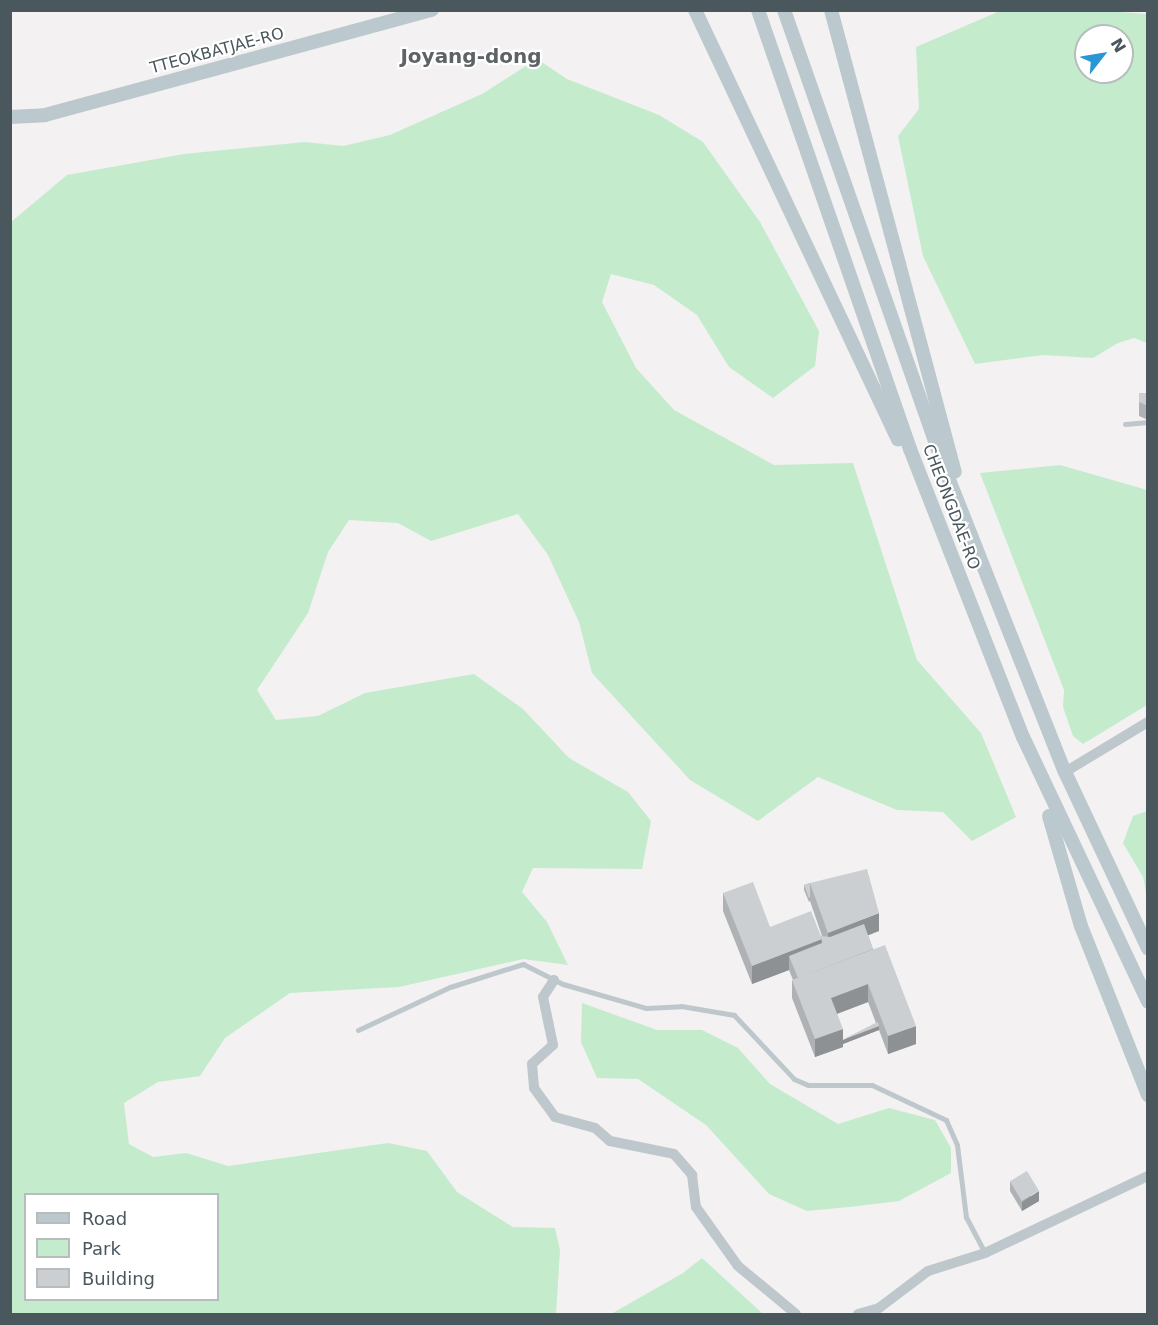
<!DOCTYPE html>
<style>
body{margin:0}
#map{position:relative;width:1158px;height:1325px;overflow:hidden;background:#f3f1f1;font-family:"DejaVu Sans",sans-serif}
div>[style]{position:absolute}
[style*='--x']{left:calc(var(--x)*1px);top:calc(var(--y)*1px);width:calc(var(--w)*1px);rotate:calc(var(--a)*1deg)}
.green>*{inset:0;background:#c4eccc}
.lane>*{height:5px;margin:-2.5px;padding:0 2.5px;transform-origin:2.5px;border-radius:2.5px;background:#bec8cc}
.street>*{height:10px;margin:-5px;padding:0 5px;transform-origin:5px;border-radius:5px;background:#bec8cc}
.secondary>*{height:14px;margin:-7px;padding:0 7px;transform-origin:7px;border-radius:7px;background:#bbc8cd}
.wall>*{inset:0;background:#afb2b5}
.shaded-wall>*{inset:0;background:#8e9193}
.building>*{inset:0;background:#cbcfd2;transform-origin:0 0}
span{translate:-50% -50%;white-space:nowrap;text-align:center;line-height:1.15;-webkit-text-stroke:4.5px #fff;paint-order:stroke}
.street-label{font-size:16px;color:#4a585d}
.quarter-label{font-size:20px;color:#5e6365;font-weight:700}
.frame{position:absolute;inset:0;border:12px solid #4a585d;pointer-events:none}
.legend{position:absolute;left:24px;top:1193px;width:195px;height:108px;box-sizing:border-box;background:#fff;border:2px solid #b7bcbe;margin:0;padding:8px 10px;list-style:none;font-size:18px;color:#4a585d}
.legend li{display:flex;align-items:center;gap:12px;height:30px}
.legend b{width:30px;border:2px solid #b7bcbe}
.north{position:absolute;left:1074px;top:24px;width:60px;height:60px;box-sizing:border-box;background:#fff;border:2px solid #b7bcbe;border-radius:50%;rotate:59deg;font-size:16px;font-weight:700;line-height:24px;text-align:center;color:#4a585d}
.north::after{content:'';display:block;margin:auto;width:21px;height:27px;background:#2a96d4;clip-path:polygon(50% 0,100% 100%,50% 72%,0 100%)}
</style>
<div id="map">
<div class="green">
<div style="clip-path:polygon(evenodd,1106px 11px,1147px 14px,1147px 343px,1134px 338px,1118px 343px,1093px 358px,1043px 355px,975px 364px,923px 256px,898px 136px,919px 109px,916px 47px,1000px 11px,1106px 11px,1086px 36px,1122px 36px,1122px 72px,1086px 72px,1086px 36px)"></div>
<div style="clip-path:polygon(evenodd,537px 59px,567px 79px,659px 115px,703px 142px,760px 222px,819px 331px,815px 366px,773px 398px,729px 367px,697px 315px,654px 285px,611px 274px,602px 302px,636px 368px,674px 410px,774px 465px,853px 463px,917px 660px,981px 733px,1016px 817px,972px 841px,943px 812px,897px 810px,818px 777px,758px 821px,690px 780px,592px 673px,579px 622px,548px 555px,518px 514px,431px 541px,398px 523px,349px 520px,328px 552px,308px 613px,257px 690px,276px 720px,318px 716px,365px 693px,474px 674px,523px 709px,569px 758px,628px 792px,651px 821px,642px 869px,533px 868px,522px 892px,547px 922px,568px 965px,523px 959px,399px 987px,290px 993px,225px 1038px,200px 1076px,158px 1082px,124px 1103px,129px 1144px,153px 1157px,186px 1153px,228px 1166px,388px 1143px,427px 1151px,457px 1192px,513px 1227px,555px 1228px,560px 1250px,556px 1314px,11px 1314px,11px 222px,67px 175px,184px 154px,305px 142px,343px 146px,390px 135px,482px 94px,537px 59px,218px 1194px,218px 1300px,26px 1300px,26px 1194px,218px 1194px)"></div>
<div style="clip-path:polygon(1060px 465px,1147px 490px,1147px 705px,1083px 744px,1073px 736px,1063px 707px,1064px 690px,980px 473px)"></div>
<div style="clip-path:polygon(1147px 811px,1148px 811px,1147px 899px,1143px 877px,1123px 843px,1133px 816px)"></div>
<div style="clip-path:polygon(582px 1003px,657px 1030px,702px 1030px,738px 1048px,770px 1084px,838px 1124px,889px 1108px,935px 1120px,951px 1148px,951px 1173px,899px 1201px,849px 1207px,807px 1211px,769px 1194px,706px 1125px,638px 1079px,597px 1078px,581px 1042px)"></div>
<div style="clip-path:polygon(702px 1258px,763px 1314px,611px 1314px,683px 1273px)"></div>
</div>
<div class="lane">
<div style="--x:1125;--y:424;--w:23;--a:-5"></div>
<div style="--x:358;--y:1030;--w:102;--a:-25.1"></div>
<div style="--x:450;--y:987;--w:77;--a:-17.5"></div>
<div style="--x:523;--y:964;--w:45;--a:26.6"></div>
<div style="--x:563;--y:984;--w:86;--a:16.1"></div>
<div style="--x:646;--y:1008;--w:35;--a:-3"></div>
<div style="--x:681;--y:1006;--w:54;--a:9.6"></div>
<div style="--x:734;--y:1015;--w:88;--a:46.8"></div>
<div style="--x:794;--y:1079;--w:15;--a:23"></div>
<div style="--x:808;--y:1085;--w:64;--a:0"></div>
<div style="--x:872;--y:1085;--w:82;--a:25.3"></div>
<div style="--x:946;--y:1120;--w:27;--a:66"></div>
<div style="--x:957;--y:1145;--w:73;--a:82.9"></div>
<div style="--x:966;--y:1217;--w:41;--a:62.2"></div>
</div>
<div class="street">
<div style="--x:1065;--y:772;--w:97;--a:-31.1"></div>
<div style="--x:554;--y:980;--w:20;--a:123"></div>
<div style="--x:543;--y:997;--w:49;--a:78.2"></div>
<div style="--x:553;--y:1045;--w:28;--a:138"></div>
<div style="--x:532;--y:1064;--w:24;--a:85"></div>
<div style="--x:534;--y:1088;--w:36;--a:54"></div>
<div style="--x:555;--y:1117;--w:41;--a:15.4"></div>
<div style="--x:595;--y:1128;--w:20;--a:41"></div>
<div style="--x:610;--y:1141;--w:65;--a:11.5"></div>
<div style="--x:674;--y:1154;--w:28;--a:49"></div>
<div style="--x:692;--y:1175;--w:32;--a:83"></div>
<div style="--x:696;--y:1207;--w:72;--a:54.6"></div>
<div style="--x:738;--y:1266;--w:75;--a:39.6"></div>
<div style="--x:858;--y:1314;--w:22;--a:-16"></div>
<div style="--x:879;--y:1308;--w:61;--a:-37.1"></div>
<div style="--x:928;--y:1271;--w:60;--a:-17.5"></div>
<div style="--x:985;--y:1253;--w:180;--a:-25.3"></div>
</div>
<div class="secondary">
<div style="--x:695;--y:10;--w:475;--a:64.7"></div>
<div style="--x:758;--y:10;--w:465;--a:70.9"></div>
<div style="--x:910;--y:449;--w:309;--a:68.6"></div>
<div style="--x:1023;--y:737;--w:293;--a:64.7"></div>
<div style="--x:784;--y:10;--w:484;--a:70.7"></div>
<div style="--x:944;--y:467;--w:328;--a:68.4"></div>
<div style="--x:1065;--y:772;--w:195;--a:64.8"></div>
<div style="--x:831;--y:10;--w:478;--a:75"></div>
<div style="--x:10;--y:117;--w:35;--a:-3"></div>
<div style="--x:45;--y:115;--w:401;--a:-15.2"></div>
<div style="--x:1049;--y:816;--w:115;--a:73.8"></div>
<div style="--x:1081;--y:926;--w:182;--a:68.4"></div>
</div>
<div class="wall">
<div style="clip-path:polygon(1139px 393px,1148px 393px,1148px 420px,1139px 416px)"></div>
<div style="clip-path:polygon(evenodd,810px 883px,879px 931px,868px 935px,873px 949px,916px 1044px,888px 1054px,879px 1030px,843px 1044px,843px 1047px,815px 1057px,792px 998px,792px 980px,793px 980px,789px 970px,752px 984px,723px 911px,723px 893px,770px 927px,822px 936px,810px 901px,809px 902px,804px 890px,804px 885px,810px 883px,868px 1002px,876px 1023px,843px 1040px,837px 1014px,868px 1002px)"></div>
<div style="clip-path:polygon(1010px 1182px,1039px 1201px,1022px 1211px,1010px 1191px)"></div>
</div>
<div class="shaded-wall">
<div style="clip-path:polygon(879px 913px,879px 931px,828px 951px,828px 933px)"></div>
<div style="clip-path:polygon(822px 939px,822px 957px,789px 956px,789px 970px,752px 984px,752px 966px)"></div>
<div style="clip-path:polygon(868px 984px,868px 1002px,831px 1016px,831px 998px)"></div>
<div style="clip-path:polygon(879px 1026px,879px 1030px,843px 1044px,843px 1047px,815px 1057px,815px 1039px,843px 1029px,843px 1040px)"></div>
<div style="clip-path:polygon(916px 1026px,916px 1044px,888px 1054px,888px 1036px)"></div>
<div style="clip-path:polygon(1039px 1191px,1039px 1201px,1022px 1211px,1022px 1202px)"></div>
</div>
<div class="building">
<div style="clip-path:polygon(1139px 393px,1148px 393px,1148px 406px,1139px 402px)"></div>
<div style="clip-path:polygon(867px 869px,879px 913px,828px 933px,810px 883px)"></div>
<div style="clip-path:polygon(753px 882px,770px 927px,811px 911px,822px 939px,752px 966px,723px 893px)"></div>
<div style="clip-path:polygon(810px 883px,810px 897px,809px 898px,804px 885px)"></div>
<div style="clip-path:polygon(864px 924px,873px 949px,798px 978px,789px 956px,822px 943px,821px 936px,830px 937px)"></div>
<div style="clip-path:polygon(885px 945px,916px 1026px,888px 1036px,868px 984px,831px 998px,843px 1029px,815px 1039px,792px 980px)"></div>
<div style="clip-path:polygon(878px 1022px,879px 1026px,842px 1040px)"></div>
<div style="left:1027px;top:1171px;width:23px;height:20px;rotate:59deg"></div>
</div>
<div class="street-label">
<span style="left:217px;top:51px;rotate:-15deg">TTEOKBATJAE-RO</span>
<span style="left:951px;top:507px;rotate:69deg">CHEONGDAE-RO</span>
</div>
<div class="quarter-label">
<span style="left:471px;top:56px">Joyang-dong</span>
</div>
<div class="frame"></div>
<ul class="legend">
<li><b style="height:8px;background:#bbc8cd"></b>Road</li>
<li><b style="height:16px;background:#c4eccc"></b>Park</li>
<li><b style="height:16px;background:#cbcfd2"></b>Building</li>
</ul>
<div class="north">N</div>
</div>
